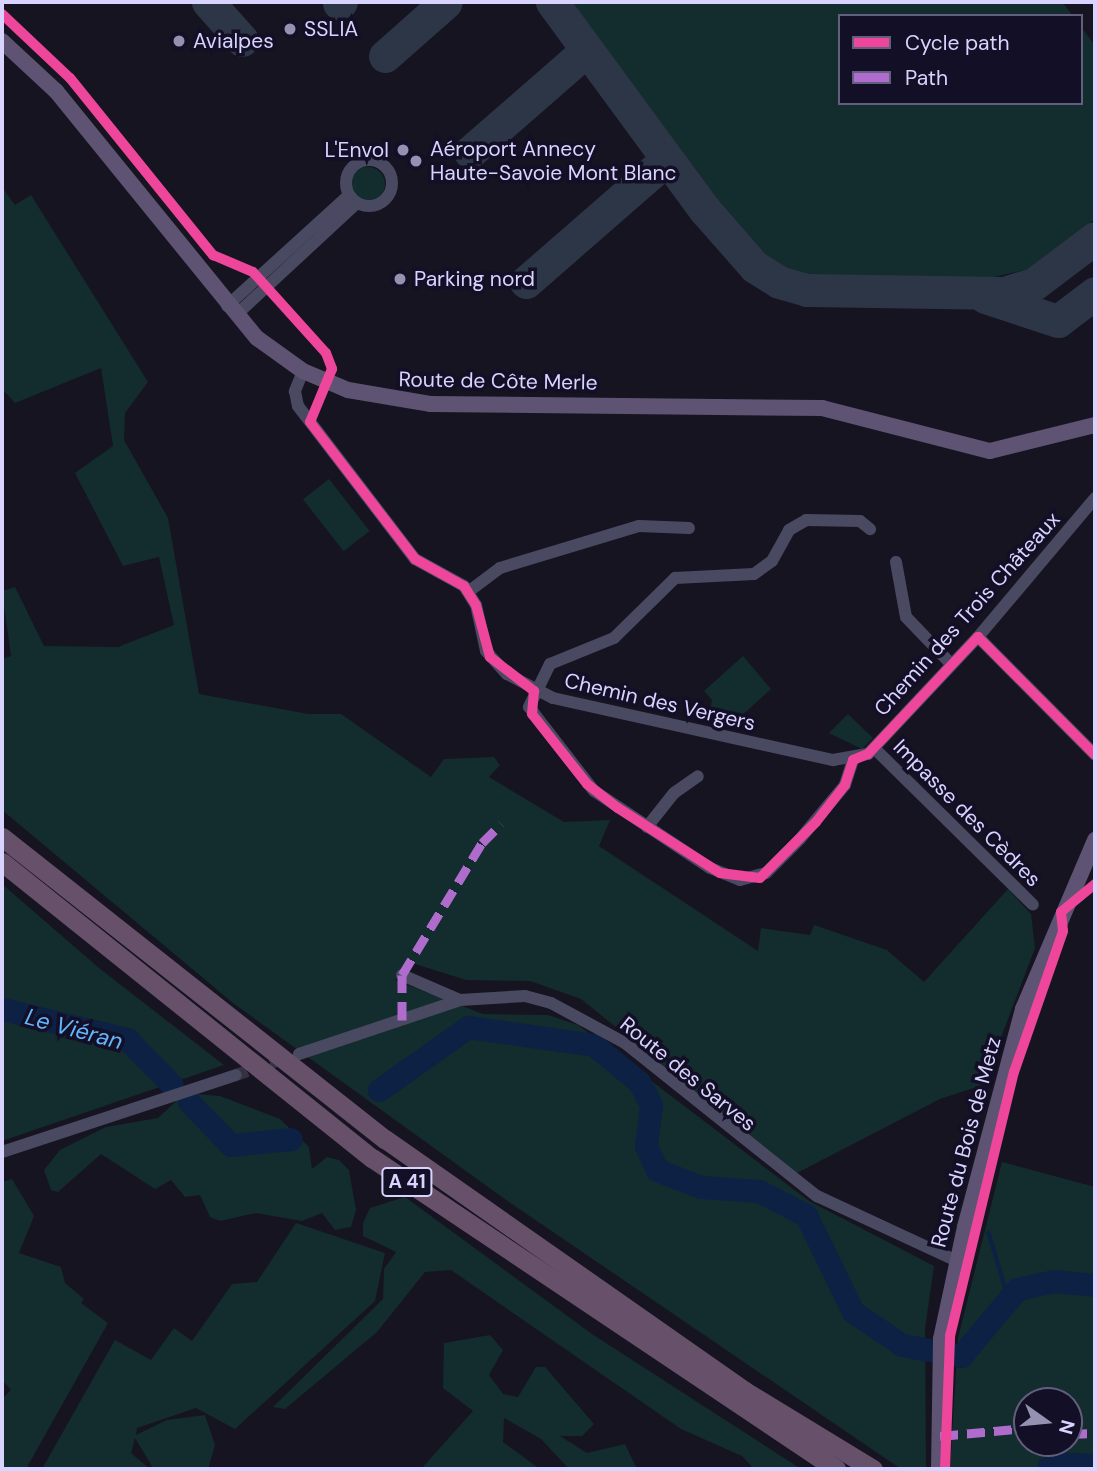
<!DOCTYPE html>
<meta charset="utf-8">
<style>
body{margin:0}
#map{position:relative;width:1097px;height:1471px;overflow:hidden;background:#161421;font-family:"DM Sans",sans-serif}
div>[style]{position:absolute}
[style*='--x']{left:calc(var(--x)*1px);top:calc(var(--y)*1px);width:calc(var(--w)*1px);rotate:calc(var(--a)*1deg)}
.green>*{inset:0;background:#132c2d;transform-origin:0 0}
.round{border-radius:50%}
.water>*{inset:0;background:#0d2144}
.stream>*{height:3.5px;margin:-1.75px;padding:0 1.75px;transform-origin:1.75px;border-radius:1.75px;background:#0d2144}
.river>*{height:23px;margin:-11.5px;padding:0 11.5px;transform-origin:11.5px;border-radius:11.5px;background:#0d2144}
.taxiway>*{height:33px;margin:-16.5px;padding:0 16.5px;transform-origin:16.5px;border-radius:16.5px;background:#2c3646}
.minor-tunnel>*{height:12px;margin-top:-6px;transform-origin:0;background:repeating-linear-gradient(90deg,#333142 0 12px,transparent 0 18px)}
.minor>*{height:12px;margin:-6px;padding:0 6px;transform-origin:6px;border-radius:6px;background:#4a4962}
.minor>.ring{margin:-6px;padding:0;box-sizing:content-box;background:none;border:12px solid #4a4962;border-radius:50%}
.major>*{height:16px;margin:-8px;padding:0 8px;transform-origin:8px;border-radius:8px;background:#5e5373}
.highway>*{height:19px;margin:-9.5px;padding:0 9.5px;transform-origin:9.5px;border-radius:9.5px;background:#67516a}
.quiet>*{height:9px;margin-top:-4.5px;transform-origin:0;background:repeating-linear-gradient(90deg,#b06ccc 0 18px,transparent 0 27px)}
.cycleway>*{height:10px;margin:-5px;padding:0 5px;transform-origin:5px;border-radius:5px;background:#ed469a}
.dots>*{width:19px;height:19px;translate:-50% -50%;box-sizing:border-box;border:4px solid #130f26;border-radius:50%}
span{translate:-50% -50%;white-space:nowrap;text-align:center;line-height:1.15;-webkit-text-stroke:7px #130f26;paint-order:stroke}
.shield-label span{padding:2px 5px;background:#130f26;border:2px solid;border-radius:5px;-webkit-text-stroke-width:0}
.shield-label{font-size:19px;color:#d9d4ff;font-weight:700}
.poi-label{font-size:21px;color:#d9d4ff}
.left{translate:0 -50%;text-align:left}
.right{translate:-100% -50%;text-align:right}
.street-label{font-size:21px;color:#d9d4ff}
.water-label{font-size:23px;color:#62b6ff;font-style:italic}
.frame{position:absolute;inset:0;border:4px solid #d9d4ff;pointer-events:none}
.legend{position:absolute;left:838px;top:14px;width:245px;height:91px;box-sizing:border-box;background:#130f26;border:2px solid #625e7d;margin:0;padding:9px 12px;list-style:none;font-size:21px;color:#d9d4ff}
.legend li{display:flex;align-items:center;gap:14px;height:35px}
.legend b{width:35px;border:2px solid #625e7d}
.north{position:absolute;left:1013px;top:1387px;width:70px;height:70px;box-sizing:border-box;background:#130f26;border:2px solid #625e7d;border-radius:50%;rotate:105deg;font-size:19px;font-weight:700;line-height:28px;text-align:center;color:#d9d4ff}
.north::after{content:'';display:block;margin:auto;width:24px;height:32px;background:#9591b1;clip-path:polygon(50% 0,100% 100%,50% 72%,0 100%)}
</style>
<div id="map">
<div class="green">
<div style="clip-path:polygon(1062px 2px,1073px 16px,840px 16px,840px 103px,1081px 103px,1081px 27px,1095px 45px,1095px 219px,1029px 269px,981px 280px,808px 275px,774px 263px,704px 186px,573px 20px,568px 3px)"></div>
<div class="round" style="left:351px;top:167px;width:34px;height:34px"></div>
<div style="clip-path:polygon(2px 187px,15px 205px,31px 195px,148px 382px,125px 413px,124px 440px,168px 518px,199px 694px,308px 714px,341px 714px,431px 777px,444px 759px,494px 757px,500px 765px,489px 777px,564px 822px,610px 820px,599px 846px,758px 951px,761px 928px,810px 935px,814px 925px,887px 950px,924px 982px,1008px 889px,1031px 914px,1035px 948px,983px 1085px,940px 1099px,797px 1173px,581px 999px,530px 981px,466px 980px,412px 963px,395px 980px,483px 1014px,548px 1015px,578px 1025px,809px 1201px,934px 1266px,925px 1329px,926px 1469px,901px 1469px,509px 1202px,233px 1003px,2px 810px,2px 659px,11px 656px,2px 591px,15px 587px,44px 646px,118px 647px,174px 625px,159px 557px,123px 566px,75px 473px,113px 446px,101px 368px,15px 403px,2px 389px)"></div>
<div style="left:329px;top:479px;width:66px;height:33px;rotate:52deg"></div>
<div style="clip-path:polygon(743px 656px,771px 689px,739px 718px,710px 712px,712px 700px,704px 691px)"></div>
<div style="clip-path:polygon(848px 714px,873px 738px,862px 749px,829px 733px)"></div>
<div style="clip-path:polygon(2px 884px,99px 968px,224px 1065px,2px 1141px)"></div>
<div style="clip-path:polygon(185px 1093px,220px 1096px,280px 1119px,309px 1147px,312px 1169px,327px 1157px,339px 1160px,349px 1170px,356px 1210px,351px 1227px,335px 1230px,322px 1213px,302px 1221px,256px 1213px,220px 1221px,210px 1217px,200px 1195px,185px 1197px,171px 1180px,155px 1189px,101px 1154px,58px 1192px,51px 1190px,44px 1170px,60px 1150px,106px 1127px,158px 1118px)"></div>
<div style="clip-path:polygon(evenodd,1002px 1162px,1095px 1187px,1095px 1469px,950px 1469px,958px 1338px,1002px 1162px,1027px 1401px,1069px 1401px,1069px 1443px,1027px 1443px,1027px 1401px)"></div>
<div style="clip-path:polygon(12px 1179px,34px 1216px,19px 1253px,61px 1267px,65px 1283px,84px 1299px,81px 1303px,108px 1323px,26px 1469px,2px 1469px,2px 1399px,11px 1390px,2px 1380px,2px 1182px)"></div>
<div style="clip-path:polygon(405px 1197px,592px 1334px,801px 1469px,754px 1469px,742px 1456px,681px 1429px,451px 1270px,425px 1272px,377px 1332px,285px 1409px,273px 1407px,383px 1299px,384px 1269px,396px 1252px,363px 1236px,363px 1223px,370px 1208px)"></div>
<div style="clip-path:polygon(296px 1223px,385px 1253px,375px 1301px,235px 1429px,196px 1408px,137px 1428px,136px 1435px,167px 1420px,205px 1415px,215px 1445px,208px 1469px,153px 1468px,135px 1438px,131px 1453px,150px 1469px,42px 1469px,115px 1340px,151px 1360px,174px 1328px,192px 1341px,232px 1284px,257px 1282px)"></div>
<div style="clip-path:polygon(490px 1335px,503px 1350px,489px 1375px,503px 1394px,518px 1397px,536px 1367px,545px 1367px,594px 1424px,582px 1436px,560px 1436px,587px 1453px,625px 1444px,637px 1469px,569px 1469px,541px 1439px,504px 1418px,503px 1442px,540px 1469px,421px 1469px,473px 1411px,443px 1388px,444px 1343px)"></div>
</div>
<div class="water">
<div style="clip-path:polygon(1054px 1452px,1095px 1454px,1095px 1469px,1037px 1469px,1039px 1460px)"></div>
</div>
<div class="stream">
<div style="--x:989;--y:1233;--w:66;--a:73.2"></div>
</div>
<div class="river">
<div style="--x:2;--y:1009;--w:129;--a:13.5"></div>
<div style="--x:127;--y:1039;--w:64;--a:45.6"></div>
<div style="--x:379;--y:1090;--w:109;--a:-35.3"></div>
<div style="--x:468;--y:1027;--w:127;--a:8.1"></div>
<div style="--x:594;--y:1045;--w:58;--a:39.4"></div>
<div style="--x:639;--y:1082;--w:26;--a:62"></div>
<div style="--x:651;--y:1105;--w:41;--a:97"></div>
<div style="--x:646;--y:1146;--w:26;--a:65"></div>
<div style="--x:657;--y:1170;--w:47;--a:21.1"></div>
<div style="--x:701;--y:1187;--w:58;--a:3.9"></div>
<div style="--x:759;--y:1191;--w:53;--a:27.1"></div>
<div style="--x:806;--y:1215;--w:108;--a:64.1"></div>
<div style="--x:853;--y:1312;--w:59;--a:34"></div>
<div style="--x:902;--y:1345;--w:60;--a:10.6"></div>
<div style="--x:961;--y:1356;--w:87;--a:-50.1"></div>
<div style="--x:1017;--y:1289;--w:38;--a:-12"></div>
<div style="--x:1054;--y:1281;--w:41;--a:5.6"></div>
<div style="--x:189;--y:1102;--w:60;--a:45.7"></div>
<div style="--x:231;--y:1145;--w:60;--a:-5.7"></div>
</div>
<div class="taxiway">
<div style="--x:208;--y:2;--w:51;--a:48.2"></div>
<div style="--x:552;--y:2;--w:257;--a:53.7"></div>
<div style="--x:704;--y:209;--w:77;--a:48.7"></div>
<div style="--x:755;--y:267;--w:28;--a:32"></div>
<div style="--x:779;--y:282;--w:29;--a:16"></div>
<div style="--x:807;--y:290;--w:197;--a:0.9"></div>
<div style="--x:1004;--y:293;--w:31;--a:-17"></div>
<div style="--x:1034;--y:284;--w:76;--a:-37"></div>
<div style="--x:339;--y:3;--w:2;--a:-27"></div>
<div style="--x:385;--y:56;--w:81;--a:-41.5"></div>
<div style="--x:470;--y:152;--w:155;--a:-41.1"></div>
<div style="--x:526;--y:282;--w:187;--a:-41.1"></div>
<div style="--x:985;--y:297;--w:77;--a:18.2"></div>
<div style="--x:1058;--y:321;--w:46;--a:-37.1"></div>
</div>
<div class="minor-tunnel">
<div style="--x:236;--y:1075;--w:55;--a:-19.1"></div>
</div>
<div class="minor">
<div class="ring" style="left:346px;top:160px;width:34px;height:34px"></div>
<div style="--x:227;--y:306;--w:165;--a:-42.3"></div>
<div style="--x:236;--y:315;--w:165;--a:-42.8"></div>
<div style="--x:303;--y:371;--w:22;--a:112"></div>
<div style="--x:295;--y:391;--w:15;--a:79"></div>
<div style="--x:298;--y:406;--w:193;--a:52.6"></div>
<div style="--x:415;--y:559;--w:56;--a:28.9"></div>
<div style="--x:464;--y:586;--w:22;--a:58"></div>
<div style="--x:476;--y:605;--w:47;--a:77.7"></div>
<div style="--x:486;--y:651;--w:31;--a:48"></div>
<div style="--x:507;--y:674;--w:52;--a:27.6"></div>
<div style="--x:553;--y:698;--w:287;--a:12.5"></div>
<div style="--x:833;--y:760;--w:36;--a:-10"></div>
<div style="--x:868;--y:754;--w:161;--a:-46.8"></div>
<div style="--x:978;--y:637;--w:182;--a:-49.9"></div>
<div style="--x:896;--y:562;--w:56;--a:79.7"></div>
<div style="--x:906;--y:617;--w:65;--a:46.2"></div>
<div style="--x:468;--y:592;--w:40;--a:-37"></div>
<div style="--x:500;--y:568;--w:145;--a:-16.8"></div>
<div style="--x:639;--y:526;--w:50;--a:2.3"></div>
<div style="--x:978;--y:637;--w:166;--a:45.2"></div>
<div style="--x:874;--y:748;--w:223;--a:44.6"></div>
<div style="--x:853;--y:760;--w:26;--a:108"></div>
<div style="--x:845;--y:785;--w:70;--a:129.8"></div>
<div style="--x:800;--y:839;--w:48;--a:135"></div>
<div style="--x:766;--y:873;--w:27;--a:165"></div>
<div style="--x:740;--y:880;--w:32;--a:-158"></div>
<div style="--x:710;--y:868;--w:139;--a:-146.4"></div>
<div style="--x:594;--y:791;--w:106;--a:-127.7"></div>
<div style="--x:529;--y:707;--w:48;--a:-64"></div>
<div style="--x:550;--y:664;--w:69;--a:-22.1"></div>
<div style="--x:614;--y:638;--w:86;--a:-44.5"></div>
<div style="--x:675;--y:578;--w:79;--a:-2.9"></div>
<div style="--x:754;--y:574;--w:22;--a:-36"></div>
<div style="--x:772;--y:561;--w:35;--a:-61"></div>
<div style="--x:789;--y:530;--w:20;--a:-30"></div>
<div style="--x:806;--y:520;--w:54;--a:1.1"></div>
<div style="--x:860;--y:521;--w:13;--a:39"></div>
<div style="--x:647;--y:827;--w:43;--a:-51.5"></div>
<div style="--x:674;--y:793;--w:29;--a:-35"></div>
<div style="--x:402;--y:975;--w:63;--a:23.3"></div>
<div style="--x:299;--y:1054;--w:170;--a:-18.5"></div>
<div style="--x:460;--y:1000;--w:65;--a:-3.5"></div>
<div style="--x:525;--y:996;--w:27;--a:15"></div>
<div style="--x:551;--y:1003;--w:84;--a:28.4"></div>
<div style="--x:625;--y:1043;--w:246;--a:38.6"></div>
<div style="--x:817;--y:1196;--w:154;--a:24.9"></div>
<div style="--x:2;--y:1152;--w:246;--a:-18.2"></div>
</div>
<div class="major">
<div style="--x:2;--y:41;--w:74;--a:42.8"></div>
<div style="--x:56;--y:91;--w:318;--a:50.9"></div>
<div style="--x:257;--y:338;--w:57;--a:35.7"></div>
<div style="--x:303;--y:371;--w:49;--a:22.9"></div>
<div style="--x:348;--y:390;--w:83;--a:9.7"></div>
<div style="--x:430;--y:404;--w:392;--a:0.6"></div>
<div style="--x:822;--y:408;--w:173;--a:14.4"></div>
<div style="--x:990;--y:451;--w:108;--a:-13.9"></div>
<div style="--x:939;--y:1469;--w:130;--a:-89.1"></div>
<div style="--x:941;--y:1339;--w:115;--a:-77.9"></div>
<div style="--x:965;--y:1227;--w:226;--a:-75.1"></div>
<div style="--x:1023;--y:1009;--w:184;--a:-66.9"></div>
</div>
<div class="highway">
<div style="--x:2;--y:837;--w:488;--a:38.3"></div>
<div style="--x:385;--y:1139;--w:439;--a:35"></div>
<div style="--x:745;--y:1391;--w:150;--a:31.4"></div>
<div style="--x:2;--y:862;--w:474;--a:38.7"></div>
<div style="--x:372;--y:1158;--w:559;--a:33.83"></div>
</div>
<div class="quiet">
<div style="--x:402;--y:1020;--w:45;--a:-90"></div>
<div style="--x:402;--y:975;--w:154;--a:-58.8"></div>
<div style="--x:482;--y:843;--w:27;--a:-45"></div>
<div style="--x:1069;--y:1434;--w:26;--a:-2"></div>
<div style="--x:940;--y:1436;--w:87;--a:-5.3"></div>
</div>
<div class="cycleway">
<div style="--x:2;--y:14;--w:93;--a:43.3"></div>
<div style="--x:70;--y:78;--w:228;--a:51.1"></div>
<div style="--x:213;--y:255;--w:43;--a:23"></div>
<div style="--x:253;--y:272;--w:109;--a:48"></div>
<div style="--x:326;--y:353;--w:17;--a:69"></div>
<div style="--x:332;--y:369;--w:57;--a:112.5"></div>
<div style="--x:310;--y:422;--w:173;--a:52.5"></div>
<div style="--x:415;--y:559;--w:56;--a:28.9"></div>
<div style="--x:464;--y:586;--w:22;--a:58"></div>
<div style="--x:476;--y:605;--w:54;--a:74.9"></div>
<div style="--x:490;--y:657;--w:56;--a:37.7"></div>
<div style="--x:534;--y:691;--w:23;--a:95"></div>
<div style="--x:532;--y:714;--w:89;--a:51.8"></div>
<div style="--x:587;--y:784;--w:39;--a:38"></div>
<div style="--x:618;--y:808;--w:121;--a:32.5"></div>
<div style="--x:720;--y:873;--w:40;--a:7.1"></div>
<div style="--x:760;--y:878;--w:79;--a:-45"></div>
<div style="--x:816;--y:822;--w:47;--a:-51.9"></div>
<div style="--x:845;--y:785;--w:26;--a:-72"></div>
<div style="--x:853;--y:760;--w:16;--a:-22"></div>
<div style="--x:868;--y:754;--w:161;--a:-46.8"></div>
<div style="--x:978;--y:637;--w:166;--a:45.2"></div>
<div style="--x:945;--y:1469;--w:133;--a:-87.8"></div>
<div style="--x:950;--y:1336;--w:272;--a:-76.4"></div>
<div style="--x:1014;--y:1072;--w:149;--a:-70.8"></div>
<div style="--x:1063;--y:931;--w:19;--a:-96"></div>
<div style="--x:1061;--y:912;--w:44;--a:-39.5"></div>
</div>
<div class="dots">
<div style="left:290px;top:29px;background:#9591b1"></div>
<div style="left:179px;top:41px;background:#9591b1"></div>
<div style="left:403px;top:150px;background:#9591b1"></div>
<div style="left:416px;top:161px;background:#9591b1"></div>
<div style="left:400px;top:279px;background:#9591b1"></div>
</div>
<div class="shield-label">
<span style="left:407px;top:1182px">A 41</span>
</div>
<div class="poi-label">
<span class="left" style="left:304px;top:29px">SSLIA</span>
<span class="left" style="left:193px;top:41px">Avialpes</span>
<span class="left" style="left:430px;top:161px">Aéroport Annecy<br>Haute-Savoie Mont Blanc</span>
<span class="right" style="left:389px;top:150px">L'Envol</span>
<span class="left" style="left:414px;top:279px">Parking nord</span>
</div>
<div class="street-label">
<span style="left:498px;top:381px;rotate:1deg">Route de Côte Merle</span>
<span style="left:967px;top:614px;rotate:-48deg">Chemin des Trois Châteaux</span>
<span style="left:660px;top:702px;rotate:13deg">Chemin des Vergers</span>
<span style="left:967px;top:813px;rotate:45deg">Impasse des Cèdres</span>
<span style="left:688px;top:1074px;rotate:39deg">Route des Sarves</span>
<span style="left:966px;top:1142px;rotate:-75deg">Route du Bois de Metz</span>
</div>
<div class="water-label">
<span style="left:74px;top:1029px;rotate:15deg">Le Viéran</span>
</div>
<div class="frame"></div>
<ul class="legend">
<li><b style="height:9px;background:#ed469a"></b>Cycle path</li>
<li><b style="height:9px;background:#b06ccc"></b>Path</li>
</ul>
<div class="north">N</div>
</div>
